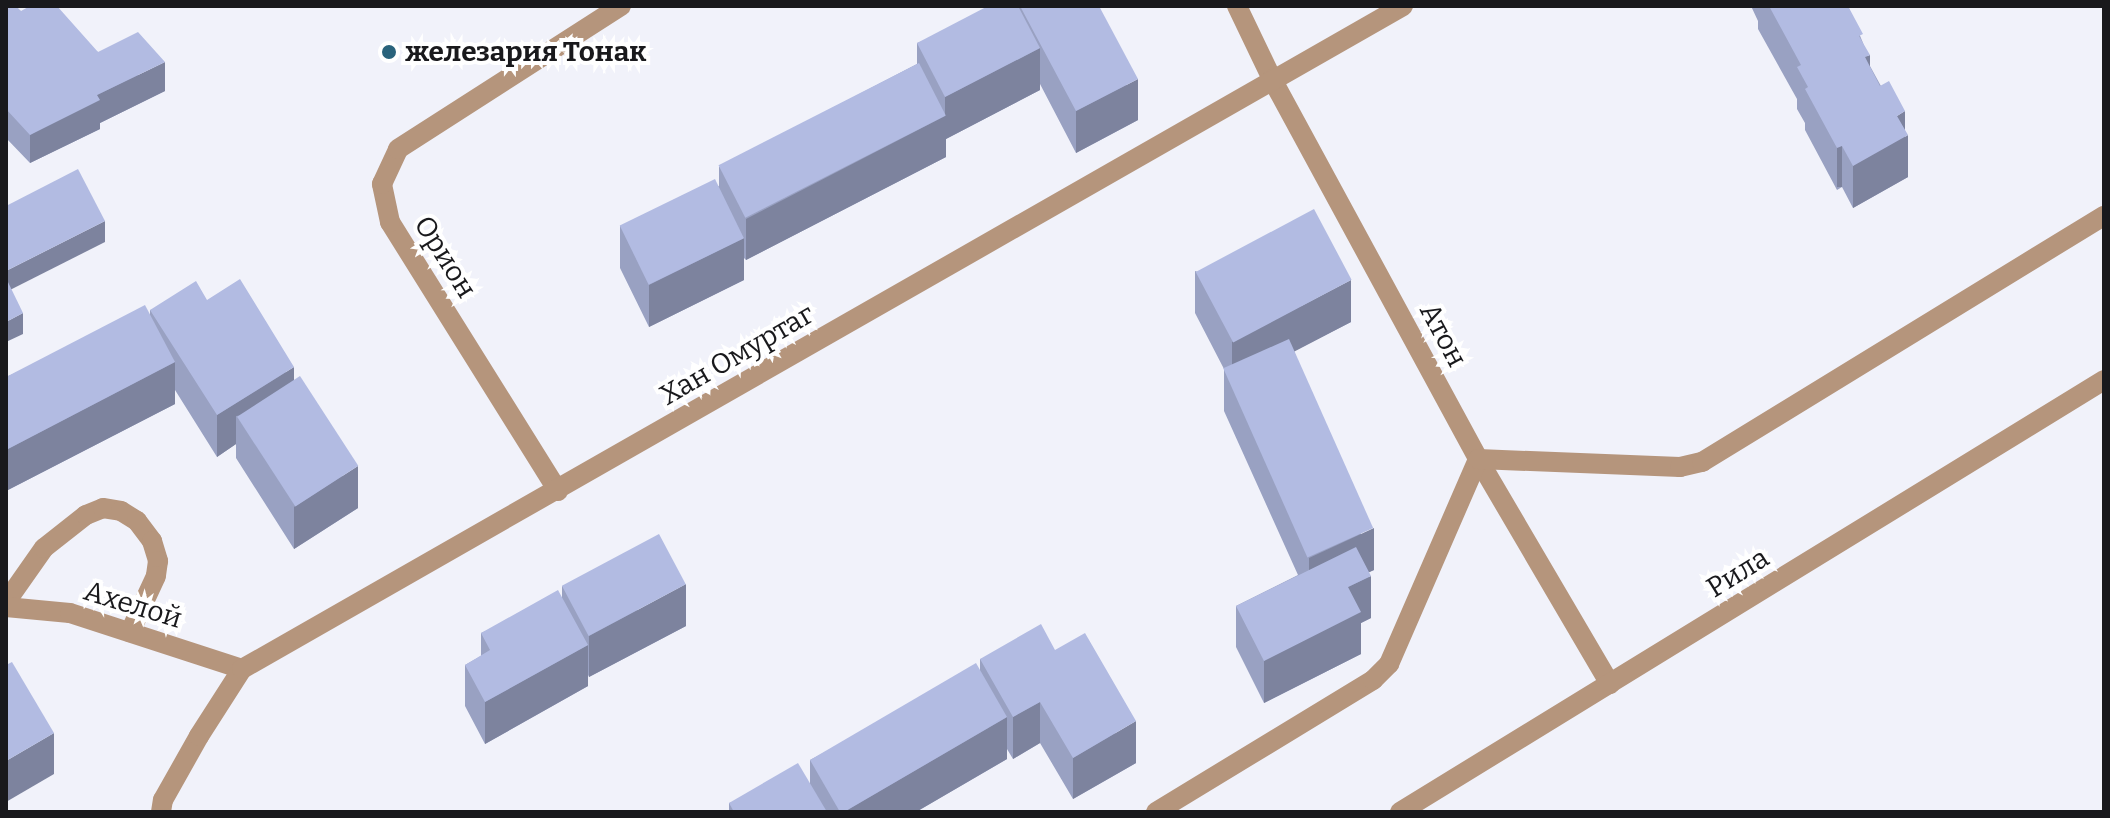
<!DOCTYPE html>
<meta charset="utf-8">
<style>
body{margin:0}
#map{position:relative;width:2110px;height:818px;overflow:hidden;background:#f1f2fa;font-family:Bitter,serif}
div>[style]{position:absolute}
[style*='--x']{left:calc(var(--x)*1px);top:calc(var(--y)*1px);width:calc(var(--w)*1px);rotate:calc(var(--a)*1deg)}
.minor>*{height:20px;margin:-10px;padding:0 10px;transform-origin:10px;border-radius:10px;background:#b5957c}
.wall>*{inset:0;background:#99a1c2}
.shaded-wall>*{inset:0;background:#7d839e;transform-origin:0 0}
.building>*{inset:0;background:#b2bbe2;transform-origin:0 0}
.dots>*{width:22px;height:22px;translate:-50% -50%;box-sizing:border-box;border:4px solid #fff;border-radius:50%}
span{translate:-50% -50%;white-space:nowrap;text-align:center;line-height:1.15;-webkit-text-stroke:8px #fff;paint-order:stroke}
.poi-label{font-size:28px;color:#19191c;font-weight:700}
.left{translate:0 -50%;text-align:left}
.street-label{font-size:28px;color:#19191c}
.frame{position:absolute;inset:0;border:8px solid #19191c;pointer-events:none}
</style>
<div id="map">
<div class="minor">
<div style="--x:1237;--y:6;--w:81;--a:64.4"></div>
<div style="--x:1272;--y:79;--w:432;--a:61.5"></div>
<div style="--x:1478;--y:459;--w:261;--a:59.6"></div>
<div style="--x:558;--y:491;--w:317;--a:-122"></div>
<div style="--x:390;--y:222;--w:39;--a:-102"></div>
<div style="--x:382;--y:184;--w:38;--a:-65"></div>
<div style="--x:398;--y:149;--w:265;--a:-32.7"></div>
<div style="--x:6;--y:602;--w:66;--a:-54.9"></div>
<div style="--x:44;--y:548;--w:53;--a:-38.2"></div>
<div style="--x:86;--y:515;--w:18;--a:-22"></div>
<div style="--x:103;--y:508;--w:18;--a:9"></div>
<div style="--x:121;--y:511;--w:19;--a:32"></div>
<div style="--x:137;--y:521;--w:25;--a:53"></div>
<div style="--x:152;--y:541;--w:21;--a:73"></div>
<div style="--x:158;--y:561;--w:15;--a:98"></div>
<div style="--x:156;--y:576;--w:62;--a:114.9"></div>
<div style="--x:6;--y:607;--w:64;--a:5.4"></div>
<div style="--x:70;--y:613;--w:181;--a:18"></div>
<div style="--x:161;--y:812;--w:12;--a:-81"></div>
<div style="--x:163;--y:800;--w:73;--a:-60.6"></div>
<div style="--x:199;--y:736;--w:80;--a:-57.3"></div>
<div style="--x:242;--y:669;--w:1337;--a:-29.73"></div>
<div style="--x:1156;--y:812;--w:254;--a:-31.3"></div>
<div style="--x:1373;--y:680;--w:23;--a:-45"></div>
<div style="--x:1389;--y:664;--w:223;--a:-66.5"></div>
<div style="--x:1478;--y:459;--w:202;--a:2.3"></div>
<div style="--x:1680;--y:467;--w:23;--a:-13"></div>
<div style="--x:1702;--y:462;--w:471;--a:-31.5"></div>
<div style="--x:1400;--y:812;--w:826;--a:-31.53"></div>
</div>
<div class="wall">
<div style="clip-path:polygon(6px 6px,21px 11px,98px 52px,165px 91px,100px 123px,100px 129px,30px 163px,6px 138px)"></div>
<div style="clip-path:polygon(1019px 6px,1099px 6px,1138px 120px,1076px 153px,1040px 84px,1040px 90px,946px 139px,946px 157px,746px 260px,744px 258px,744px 280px,649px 327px,620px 268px,620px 226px,719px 186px,719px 167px,917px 64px,917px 43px,1019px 8px)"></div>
<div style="clip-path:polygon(1751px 6px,1848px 6px,1863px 43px,1870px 66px,1905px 130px,1908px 177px,1853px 208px,1842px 187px,1837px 190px,1805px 130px,1805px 123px,1797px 109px,1797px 99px,1758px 29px,1758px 21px)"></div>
<div style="clip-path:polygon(1195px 271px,1351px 322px,1294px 351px,1374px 570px,1369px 572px,1371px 618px,1361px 623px,1361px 654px,1264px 703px,1236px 647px,1236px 606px,1298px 575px,1224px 411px,1224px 369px,1195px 313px)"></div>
<div style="clip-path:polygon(207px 300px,294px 380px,358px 508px,294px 549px,236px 458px,236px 444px,217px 457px,175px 390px,175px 404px,6px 491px,6px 377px,150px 315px,150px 310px)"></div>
<div style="clip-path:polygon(562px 586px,686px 626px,589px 677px,588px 675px,588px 686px,485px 744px,465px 706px,465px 665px,481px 656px,481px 633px,562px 598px)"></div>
<div style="clip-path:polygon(1055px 650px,1136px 763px,1073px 799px,1040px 743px,1013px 759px,1007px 749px,1007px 759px,916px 812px,729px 812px,729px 803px,810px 783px,810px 760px,980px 670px,980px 659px)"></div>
</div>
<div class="shaded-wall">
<div style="clip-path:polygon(1040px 48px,1040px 90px,946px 139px,946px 157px,746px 260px,746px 219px,945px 116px,945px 97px)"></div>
<div style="clip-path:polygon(1870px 55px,1870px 96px,1865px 57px)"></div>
<div style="clip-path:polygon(165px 62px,165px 91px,100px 123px,100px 129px,30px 163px,30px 135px,97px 95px)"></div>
<div style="clip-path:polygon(1138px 79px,1138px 120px,1076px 153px,1076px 111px)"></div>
<div style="clip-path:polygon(1905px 111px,1905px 137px,1908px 135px,1908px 177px,1853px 208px,1853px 166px,1897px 116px)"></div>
<div style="left:1842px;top:146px;width:41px;height:5px;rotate:90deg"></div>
<div style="clip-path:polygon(105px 221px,105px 242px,6px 292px,6px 271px)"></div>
<div style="clip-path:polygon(744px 238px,744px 280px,649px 327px,649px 285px)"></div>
<div style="clip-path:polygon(1351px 280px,1351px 322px,1232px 384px,1232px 342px)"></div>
<div style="clip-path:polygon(23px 313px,23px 334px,6px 342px,6px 322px)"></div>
<div style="clip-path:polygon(175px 362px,175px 404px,6px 491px,6px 450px)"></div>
<div style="clip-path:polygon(294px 367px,294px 408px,236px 416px,236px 444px,217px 457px,217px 415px)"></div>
<div style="clip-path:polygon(358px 466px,358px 508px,294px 549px,294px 507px)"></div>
<div style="clip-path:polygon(1374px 528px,1374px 570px,1309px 600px,1309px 558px)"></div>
<div style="clip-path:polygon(1371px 576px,1371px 618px,1361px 623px,1361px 654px,1264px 703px,1264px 661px,1348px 587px)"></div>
<div style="clip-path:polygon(686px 584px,686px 626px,589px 677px,589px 636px)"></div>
<div style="clip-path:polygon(588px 645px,588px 686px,485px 744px,485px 702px)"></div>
<div style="clip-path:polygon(1040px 702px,1040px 743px,1013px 759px,1013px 717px)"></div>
<div style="clip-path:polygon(1007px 717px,1007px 759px,916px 812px,844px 812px)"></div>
<div style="clip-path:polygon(1136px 721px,1136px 763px,1073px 799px,1073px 758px)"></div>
<div style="clip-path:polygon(54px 733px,54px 774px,6px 802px,6px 761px)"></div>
</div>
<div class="building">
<div style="clip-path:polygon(6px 6px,16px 6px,21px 11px,30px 6px,57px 6px,98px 52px,138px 32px,165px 62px,97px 95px,100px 100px,30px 135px,6px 109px)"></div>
<div style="clip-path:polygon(988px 6px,1018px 6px,1040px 48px,945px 97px,917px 43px)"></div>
<div style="clip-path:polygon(1020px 6px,1099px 6px,1138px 79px,1076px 111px)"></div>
<div style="clip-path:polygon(1769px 6px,1848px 6px,1863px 34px,1859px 36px,1870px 55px,1865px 57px,1880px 86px,1889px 81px,1905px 111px,1897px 116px,1908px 135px,1853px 166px,1842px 146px,1837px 148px,1805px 89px,1808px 87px,1797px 67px,1801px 65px)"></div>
<div style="left:919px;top:63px;width:59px;height:225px;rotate:63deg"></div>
<div style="clip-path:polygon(78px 169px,105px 221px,6px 271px,6px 206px)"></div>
<div style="left:715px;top:179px;width:66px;height:106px;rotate:64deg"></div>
<div style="left:1314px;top:209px;width:80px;height:134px;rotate:62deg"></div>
<div style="clip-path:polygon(6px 278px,23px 313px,6px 322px)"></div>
<div style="clip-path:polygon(240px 279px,294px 367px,217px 415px,150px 310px,196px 281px,207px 300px)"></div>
<div style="clip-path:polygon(145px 305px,175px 362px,6px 450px,6px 377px)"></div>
<div style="left:1289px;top:339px;width:207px;height:72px;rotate:66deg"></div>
<div style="left:300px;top:376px;width:107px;height:75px;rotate:57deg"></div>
<div style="left:659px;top:534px;width:57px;height:110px;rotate:62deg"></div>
<div style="clip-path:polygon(1356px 547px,1371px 576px,1348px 587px,1361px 612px,1264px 661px,1236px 606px)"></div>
<div style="clip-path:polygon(558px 590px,588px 645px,485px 702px,465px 665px,490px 650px,481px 633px)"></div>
<div style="clip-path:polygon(1041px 624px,1055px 650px,1085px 633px,1136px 721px,1073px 758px,1040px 702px,1013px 717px,980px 659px)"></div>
<div style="clip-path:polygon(12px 662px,54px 733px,6px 761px,6px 665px)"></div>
<div style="clip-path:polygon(976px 663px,1007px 717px,844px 812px,840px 812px,810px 760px)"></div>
<div style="clip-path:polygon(798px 763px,827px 812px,734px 812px,729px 803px)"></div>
</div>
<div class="dots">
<div style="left:389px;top:52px;background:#29627b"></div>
</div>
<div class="poi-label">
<span class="left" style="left:405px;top:52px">железария Тонак</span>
</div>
<div class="street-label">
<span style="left:445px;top:257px;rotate:58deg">Орион</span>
<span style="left:1443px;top:335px;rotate:62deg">Атон</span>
<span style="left:737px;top:355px;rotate:-30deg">Хан Омуртаг</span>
<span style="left:1738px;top:573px;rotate:-32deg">Рила</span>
<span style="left:133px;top:605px;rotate:17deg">Ахелой</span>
</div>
<div class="frame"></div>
</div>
